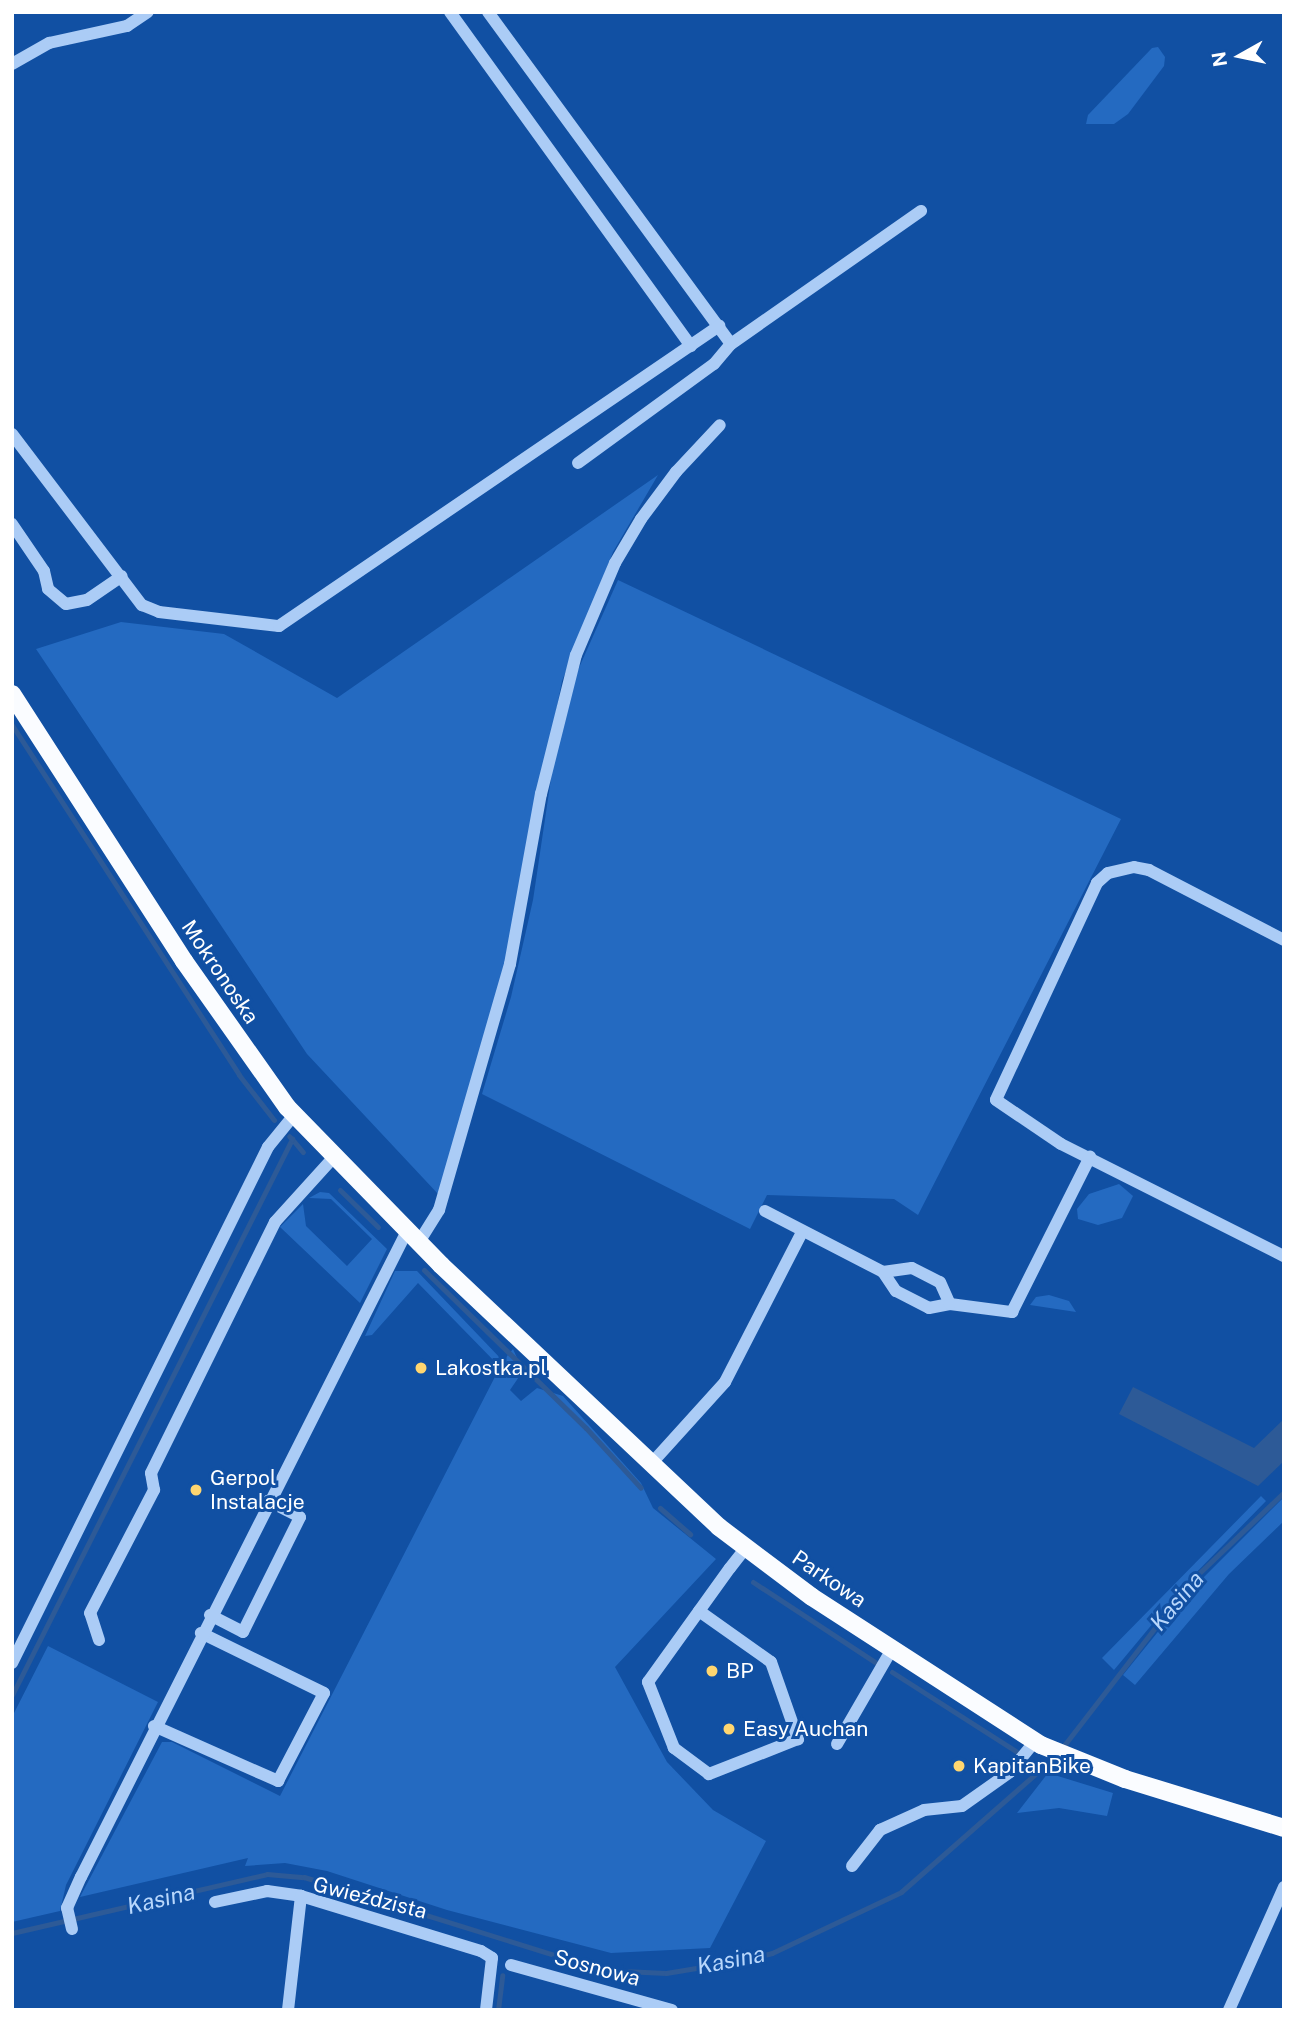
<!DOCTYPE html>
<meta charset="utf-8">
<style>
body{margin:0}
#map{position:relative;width:1296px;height:2022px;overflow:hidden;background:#1150a3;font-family:"Public Sans",sans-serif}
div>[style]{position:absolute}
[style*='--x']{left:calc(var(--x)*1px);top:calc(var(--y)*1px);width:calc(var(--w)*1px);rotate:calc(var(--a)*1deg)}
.green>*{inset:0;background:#246ac1}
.water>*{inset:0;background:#2d5a97}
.stream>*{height:5px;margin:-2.5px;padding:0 2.5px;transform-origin:2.5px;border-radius:2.5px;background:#2d5a97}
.minor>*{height:12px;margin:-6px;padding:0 6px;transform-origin:6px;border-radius:6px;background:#abccf6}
.major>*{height:18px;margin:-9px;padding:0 9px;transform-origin:9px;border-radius:9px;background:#fafcff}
.dots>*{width:19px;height:19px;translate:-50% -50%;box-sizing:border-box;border:4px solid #1150a3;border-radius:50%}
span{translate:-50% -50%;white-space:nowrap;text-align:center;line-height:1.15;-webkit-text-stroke:6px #1150a3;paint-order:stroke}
.street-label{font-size:21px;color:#fff}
.poi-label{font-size:21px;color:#fff}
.left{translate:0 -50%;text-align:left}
.water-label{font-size:23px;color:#b8d7fc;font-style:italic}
.frame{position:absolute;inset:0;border:14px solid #fff;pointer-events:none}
.north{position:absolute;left:1205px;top:21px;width:70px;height:70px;-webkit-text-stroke:5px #1150a3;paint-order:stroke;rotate:261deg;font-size:19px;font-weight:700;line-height:28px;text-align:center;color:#fff}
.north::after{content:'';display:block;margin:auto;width:24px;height:32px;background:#fff;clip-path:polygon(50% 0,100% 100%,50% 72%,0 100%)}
</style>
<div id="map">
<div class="green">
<div style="clip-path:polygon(1158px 47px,1165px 57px,1164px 66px,1128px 114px,1114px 124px,1086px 124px,1088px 115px,1152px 48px)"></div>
<div style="clip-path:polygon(658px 475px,613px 552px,562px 681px,503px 981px,439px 1195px,307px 1054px,36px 649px,121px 622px,224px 634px,337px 698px)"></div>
<div style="clip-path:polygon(618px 580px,1121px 819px,918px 1215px,894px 1199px,767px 1195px,750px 1229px,482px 1094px,511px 997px,533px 900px,552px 772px,574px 679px)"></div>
<div style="clip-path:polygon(1119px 1184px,1133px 1196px,1122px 1218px,1098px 1225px,1078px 1219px,1077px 1209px,1089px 1194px)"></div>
<div style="clip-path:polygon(320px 1192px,329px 1193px,387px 1249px,360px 1303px,280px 1227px,303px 1204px,306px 1226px,347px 1266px,372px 1239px,331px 1199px,309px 1198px)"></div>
<div style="clip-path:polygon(395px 1271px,417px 1271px,503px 1361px,513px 1349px,523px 1371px,510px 1390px,521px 1401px,537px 1388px,563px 1396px,641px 1483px,653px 1508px,716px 1559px,615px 1667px,667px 1762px,713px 1810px,766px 1841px,710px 1948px,611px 1953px,447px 1910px,327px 1871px,285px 1863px,245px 1866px,248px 1858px,80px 1897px,162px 1742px,172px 1742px,280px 1796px,500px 1367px,418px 1283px,372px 1335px,365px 1336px)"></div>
<div style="clip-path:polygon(1049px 1295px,1069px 1301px,1076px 1312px,1030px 1305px,1036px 1297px)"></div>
<div style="clip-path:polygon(1261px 1496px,1266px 1501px,1189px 1580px,1114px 1670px,1102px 1658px)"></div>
<div style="clip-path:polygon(1284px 1497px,1284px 1521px,1229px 1574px,1135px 1685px,1123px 1675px,1195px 1586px)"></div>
<div style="clip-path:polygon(48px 1646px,158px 1702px,66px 1885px,60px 1911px,12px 1922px,12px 1717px)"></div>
<div style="clip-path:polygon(1048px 1773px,1113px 1793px,1107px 1816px,1059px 1808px,1017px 1813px)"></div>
</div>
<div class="water">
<div style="clip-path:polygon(1133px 1387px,1254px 1448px,1284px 1419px,1284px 1461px,1258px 1486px,1119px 1414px)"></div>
</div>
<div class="stream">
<div style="--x:12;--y:725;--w:417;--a:57"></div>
<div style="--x:239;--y:1075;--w:57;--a:52.1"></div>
<div style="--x:292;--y:1139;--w:17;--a:50"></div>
<div style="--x:340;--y:1190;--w:53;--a:44.2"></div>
<div style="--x:424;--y:1270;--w:226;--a:44.3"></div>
<div style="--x:586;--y:1428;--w:81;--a:47.5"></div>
<div style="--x:660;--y:1508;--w:40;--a:41"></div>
<div style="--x:753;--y:1582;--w:146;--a:33.3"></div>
<div style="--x:892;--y:1672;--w:148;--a:32.6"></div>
<div style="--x:12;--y:1695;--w:623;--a:-63.27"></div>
<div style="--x:292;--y:1139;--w:4;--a:-135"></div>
<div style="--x:1062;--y:1748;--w:212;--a:-52.3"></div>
<div style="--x:1192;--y:1580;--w:127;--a:-43.7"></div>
<div style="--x:12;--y:1933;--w:262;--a:-13"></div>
<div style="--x:267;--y:1874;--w:37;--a:5"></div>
<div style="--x:304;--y:1877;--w:312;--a:17.3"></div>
<div style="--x:602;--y:1970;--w:64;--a:2.7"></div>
<div style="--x:666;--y:1973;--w:79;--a:-9.5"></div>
<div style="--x:744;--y:1960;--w:29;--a:-14"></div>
<div style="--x:772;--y:1953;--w:143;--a:-25.3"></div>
<div style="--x:901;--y:1892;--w:206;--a:-41.3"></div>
<div style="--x:498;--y:2010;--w:35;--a:-83"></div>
</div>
<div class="minor">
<div style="--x:450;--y:12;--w:412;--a:54.2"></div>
<div style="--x:488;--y:12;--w:411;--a:53.8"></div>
<div style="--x:731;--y:344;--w:232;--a:-35"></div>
<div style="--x:12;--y:64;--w:43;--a:-29.6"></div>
<div style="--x:49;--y:43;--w:80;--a:-12.3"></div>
<div style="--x:127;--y:26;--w:25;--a:-34"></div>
<div style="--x:12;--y:434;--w:215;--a:52.8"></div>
<div style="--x:142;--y:605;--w:18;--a:22"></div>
<div style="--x:159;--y:612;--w:121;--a:6.7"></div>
<div style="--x:279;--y:626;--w:533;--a:-34.29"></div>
<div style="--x:578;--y:463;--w:168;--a:-36.1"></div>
<div style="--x:714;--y:364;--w:26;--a:-50"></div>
<div style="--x:12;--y:524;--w:57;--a:55.8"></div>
<div style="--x:44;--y:571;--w:18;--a:77"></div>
<div style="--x:48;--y:589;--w:23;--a:40"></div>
<div style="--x:66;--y:604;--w:21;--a:-11"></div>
<div style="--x:87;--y:600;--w:42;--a:-34.4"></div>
<div style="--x:1284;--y:940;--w:152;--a:-152.6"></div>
<div style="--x:1149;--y:870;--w:15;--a:-169"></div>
<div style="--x:1134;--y:867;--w:27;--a:167"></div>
<div style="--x:1108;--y:873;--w:15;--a:138"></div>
<div style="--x:1097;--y:883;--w:239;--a:115"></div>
<div style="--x:996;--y:1100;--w:78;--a:34.1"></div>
<div style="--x:1061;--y:1144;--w:250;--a:26.7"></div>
<div style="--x:765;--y:1211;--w:133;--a:27.3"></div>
<div style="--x:883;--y:1272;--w:23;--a:56"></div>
<div style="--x:896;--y:1291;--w:37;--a:27"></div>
<div style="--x:929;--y:1308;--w:21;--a:-11"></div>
<div style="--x:950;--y:1304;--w:63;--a:7.4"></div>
<div style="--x:1012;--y:1312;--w:174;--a:-63.3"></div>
<div style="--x:419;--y:1242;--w:38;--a:-58"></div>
<div style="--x:439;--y:1210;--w:256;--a:-73.9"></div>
<div style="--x:510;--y:964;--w:173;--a:-79.7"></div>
<div style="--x:541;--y:794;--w:143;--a:-75.9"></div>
<div style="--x:576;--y:655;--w:100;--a:-67"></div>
<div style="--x:615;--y:563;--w:51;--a:-59.4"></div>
<div style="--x:641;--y:519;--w:59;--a:-53.3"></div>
<div style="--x:676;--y:472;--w:64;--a:-46.9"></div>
<div style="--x:883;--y:1272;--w:29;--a:-8"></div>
<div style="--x:912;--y:1268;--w:31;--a:27"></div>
<div style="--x:940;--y:1282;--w:24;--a:66"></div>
<div style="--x:650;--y:1465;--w:112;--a:-47.9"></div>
<div style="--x:725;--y:1382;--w:169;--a:-62.8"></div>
<div style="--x:699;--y:1611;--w:88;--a:35.3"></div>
<div style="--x:771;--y:1662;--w:82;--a:70.7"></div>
<div style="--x:798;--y:1739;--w:96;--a:158.5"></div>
<div style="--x:709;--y:1774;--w:44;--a:-143.4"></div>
<div style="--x:674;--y:1748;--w:71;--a:-111.5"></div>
<div style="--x:648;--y:1682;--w:140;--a:-54.3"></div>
<div style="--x:730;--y:1568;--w:24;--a:-52"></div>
<div style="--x:210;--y:1615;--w:37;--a:27"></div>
<div style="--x:243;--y:1632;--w:128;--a:-63.6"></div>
<div style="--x:300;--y:1517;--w:36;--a:-153"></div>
<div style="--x:99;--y:1640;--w:28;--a:-108"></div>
<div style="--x:90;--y:1613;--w:139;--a:-62.5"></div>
<div style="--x:154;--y:1490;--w:17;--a:-100"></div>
<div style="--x:151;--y:1473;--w:280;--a:-63.7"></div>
<div style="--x:275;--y:1222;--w:86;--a:-47.8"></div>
<div style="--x:12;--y:1663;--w:576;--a:-63.61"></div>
<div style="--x:268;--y:1147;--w:41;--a:-50.9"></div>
<div style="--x:154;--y:1726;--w:136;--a:23.9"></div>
<div style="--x:278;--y:1781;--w:99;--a:-62.4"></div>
<div style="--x:324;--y:1693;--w:137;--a:-154"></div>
<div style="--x:837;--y:1744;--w:110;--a:-59.9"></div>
<div style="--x:852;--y:1866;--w:46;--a:-52.1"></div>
<div style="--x:880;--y:1830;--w:48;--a:-24.4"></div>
<div style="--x:924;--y:1810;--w:38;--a:-6"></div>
<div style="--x:962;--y:1806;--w:59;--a:-35.3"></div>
<div style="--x:1010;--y:1772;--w:40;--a:-51"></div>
<div style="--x:215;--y:1902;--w:53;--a:-11.9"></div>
<div style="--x:267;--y:1891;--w:34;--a:8"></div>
<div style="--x:72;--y:1929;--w:22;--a:-103"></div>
<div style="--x:67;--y:1908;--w:34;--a:-66"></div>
<div style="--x:81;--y:1877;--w:724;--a:-63.22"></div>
<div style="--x:511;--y:1965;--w:167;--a:15.6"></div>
<div style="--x:288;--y:2010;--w:115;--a:-83.5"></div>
<div style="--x:301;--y:1896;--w:188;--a:17"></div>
<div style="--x:481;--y:1951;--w:13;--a:32"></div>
<div style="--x:492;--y:1958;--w:52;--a:96.6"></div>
<div style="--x:1229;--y:2010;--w:135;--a:-65.9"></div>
</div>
<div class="major">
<div style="--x:12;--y:694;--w:318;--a:57.2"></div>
<div style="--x:184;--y:961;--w:179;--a:54.8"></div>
<div style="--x:287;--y:1107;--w:221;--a:45.7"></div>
<div style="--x:441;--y:1265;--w:382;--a:43.3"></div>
<div style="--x:719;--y:1527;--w:116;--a:37"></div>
<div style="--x:812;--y:1597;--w:273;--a:32.9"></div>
<div style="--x:1041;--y:1745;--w:91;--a:22"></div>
<div style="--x:1125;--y:1779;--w:166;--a:17.1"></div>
</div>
<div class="dots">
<div style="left:421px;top:1368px;background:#ffd670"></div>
<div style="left:196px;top:1490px;background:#ffd670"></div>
<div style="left:712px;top:1671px;background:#ffd670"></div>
<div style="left:729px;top:1729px;background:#ffd670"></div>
<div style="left:959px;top:1766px;background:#ffd670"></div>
</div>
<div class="street-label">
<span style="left:220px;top:972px;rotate:56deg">Mokronoska</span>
<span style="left:829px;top:1579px;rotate:34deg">Parkowa</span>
<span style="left:370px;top:1898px;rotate:14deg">Gwieździsta</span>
<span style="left:597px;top:1968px;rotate:15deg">Sosnowa</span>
</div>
<div class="poi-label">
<span class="left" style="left:435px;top:1368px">Lakostka.pl</span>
<span class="left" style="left:210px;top:1490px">Gerpol<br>Instalacje</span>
<span class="left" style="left:726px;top:1671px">BP</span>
<span class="left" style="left:743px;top:1729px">Easy Auchan</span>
<span class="left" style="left:973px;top:1766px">KapitanBike</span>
</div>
<div class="water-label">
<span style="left:1177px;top:1601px;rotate:-50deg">Kasina</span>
<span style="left:161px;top:1899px;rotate:-13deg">Kasina</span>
<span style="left:731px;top:1960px;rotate:-11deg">Kasina</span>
</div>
<div class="frame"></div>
<div class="north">N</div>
</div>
